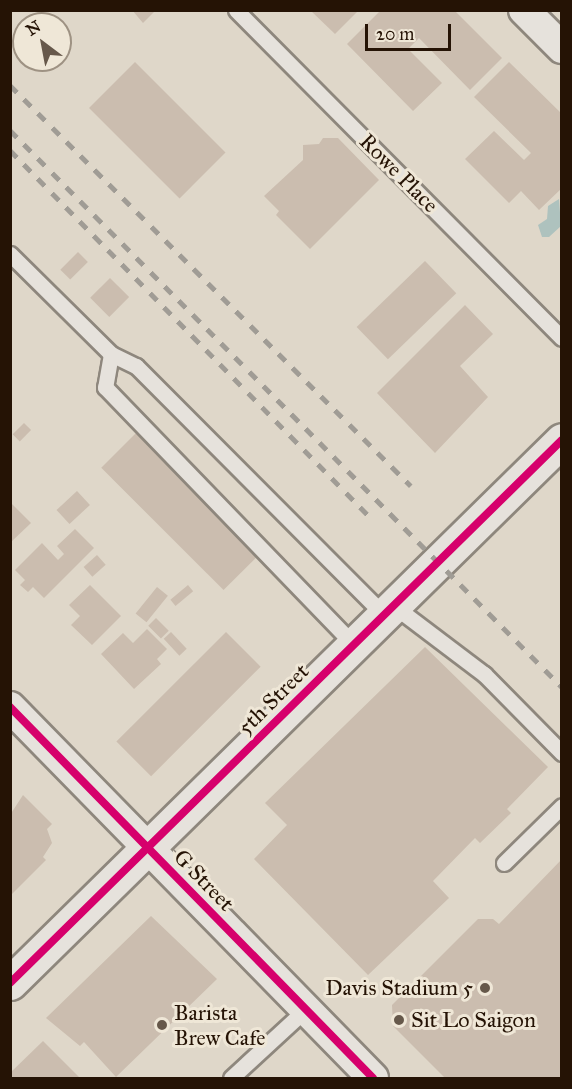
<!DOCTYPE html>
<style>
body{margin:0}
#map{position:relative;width:572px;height:1089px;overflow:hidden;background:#dfd7c9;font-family:"IM FELL Great Primer",serif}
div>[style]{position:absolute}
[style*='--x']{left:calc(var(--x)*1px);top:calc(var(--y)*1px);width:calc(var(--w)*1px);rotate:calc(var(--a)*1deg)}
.water>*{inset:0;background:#aec2be}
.building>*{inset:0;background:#cbbdaf;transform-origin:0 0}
.roads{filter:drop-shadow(2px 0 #8e877d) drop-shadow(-2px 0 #8e877d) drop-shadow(0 2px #8e877d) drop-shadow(0 -2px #8e877d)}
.service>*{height:15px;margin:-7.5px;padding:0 7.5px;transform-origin:7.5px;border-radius:7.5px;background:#e6e2dc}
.minor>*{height:30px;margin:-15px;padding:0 15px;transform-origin:15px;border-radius:15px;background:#e6e2dc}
.secondary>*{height:33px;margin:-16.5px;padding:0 16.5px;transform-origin:16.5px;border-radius:16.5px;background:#e6e2dc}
.rail>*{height:4.5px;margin-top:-2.25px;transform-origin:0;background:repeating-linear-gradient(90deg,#a09c95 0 10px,transparent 0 20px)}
.cycleway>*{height:8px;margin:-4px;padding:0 4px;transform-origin:4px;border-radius:4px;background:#d6006c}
.dots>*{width:16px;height:16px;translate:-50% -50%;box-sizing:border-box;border:3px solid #efe7d7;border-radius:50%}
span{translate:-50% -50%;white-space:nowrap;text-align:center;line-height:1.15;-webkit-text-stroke:6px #efe7d7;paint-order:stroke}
.street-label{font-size:22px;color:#251305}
.poi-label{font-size:22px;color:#251305}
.right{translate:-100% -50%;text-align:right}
.left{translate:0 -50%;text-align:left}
.frame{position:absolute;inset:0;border:12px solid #251305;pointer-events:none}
.north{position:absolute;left:12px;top:12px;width:60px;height:60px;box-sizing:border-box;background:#efe7d7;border:2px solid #9e9283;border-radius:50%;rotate:328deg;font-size:16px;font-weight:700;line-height:24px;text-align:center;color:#251305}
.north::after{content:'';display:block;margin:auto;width:21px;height:27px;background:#66584a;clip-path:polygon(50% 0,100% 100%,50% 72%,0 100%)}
.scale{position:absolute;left:365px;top:24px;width:86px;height:27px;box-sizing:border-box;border:3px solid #251305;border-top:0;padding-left:8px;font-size:18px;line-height:21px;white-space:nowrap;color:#251305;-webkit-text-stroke:4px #efe7d7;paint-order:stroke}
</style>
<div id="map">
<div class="water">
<div style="clip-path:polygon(559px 199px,561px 226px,549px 237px,542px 237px,538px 225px,547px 219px,548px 206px)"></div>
</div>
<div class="building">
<div style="clip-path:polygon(132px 10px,156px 10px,143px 23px)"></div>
<div style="clip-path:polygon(310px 10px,359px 10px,335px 34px)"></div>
<div style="clip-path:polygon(381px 10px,454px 10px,502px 58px,470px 90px,419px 38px,408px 49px,442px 83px,413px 111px,347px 44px)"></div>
<div style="left:135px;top:62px;width:128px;height:65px;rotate:45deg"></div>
<div style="clip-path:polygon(509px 62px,562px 114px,562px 188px,539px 210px,521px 191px,509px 203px,465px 159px,494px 131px,524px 160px,531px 153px,474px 97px)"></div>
<div style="clip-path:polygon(323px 138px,338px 138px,379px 180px,310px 249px,276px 215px,279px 211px,264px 196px,303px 160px,303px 145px,319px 144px)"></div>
<div style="left:78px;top:252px;width:14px;height:25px;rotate:45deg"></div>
<div style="left:425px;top:261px;width:45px;height:95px;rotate:46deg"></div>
<div style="left:110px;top:278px;width:27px;height:28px;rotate:45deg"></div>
<div style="clip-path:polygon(465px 305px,493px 334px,460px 366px,488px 397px,435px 453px,377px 393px)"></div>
<div style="left:24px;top:423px;width:10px;height:16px;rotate:45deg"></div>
<div style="left:138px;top:431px;width:173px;height:52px;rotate:45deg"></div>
<div style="left:77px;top:491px;width:19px;height:28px;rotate:47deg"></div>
<div style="clip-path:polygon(10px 502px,31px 523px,10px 543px)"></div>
<div style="clip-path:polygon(75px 529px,94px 548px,44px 598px,33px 587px,28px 592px,20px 585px,25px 580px,15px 570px,42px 543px,58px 560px,64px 554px,57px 546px)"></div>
<div style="left:97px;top:555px;width:13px;height:18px;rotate:48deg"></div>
<div style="clip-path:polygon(90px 585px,121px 616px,92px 645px,71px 625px,80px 616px,69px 605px)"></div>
<div style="left:188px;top:585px;width:8px;height:23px;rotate:50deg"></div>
<div style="left:157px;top:587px;width:14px;height:34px;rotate:39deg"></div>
<div style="left:156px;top:618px;width:18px;height:11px;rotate:45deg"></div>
<div style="clip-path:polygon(147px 629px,167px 649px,157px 659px,161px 664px,134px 689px,101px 654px,123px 633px,133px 643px)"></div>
<div style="left:171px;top:632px;width:23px;height:10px;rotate:47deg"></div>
<div style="left:226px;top:632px;width:49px;height:155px;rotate:45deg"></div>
<div style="clip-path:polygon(425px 647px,548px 767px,507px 809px,511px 813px,480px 843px,475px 838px,433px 881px,449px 898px,368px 975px,254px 859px,287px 825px,265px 803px)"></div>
<div style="clip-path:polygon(23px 795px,52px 824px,47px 829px,52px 843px,43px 857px,46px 860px,10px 896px,10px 815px)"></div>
<div style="clip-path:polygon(562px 859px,562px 1078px,445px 1078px,393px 1026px,392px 1005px,478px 919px,493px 919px,499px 924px)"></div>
<div style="clip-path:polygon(151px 916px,217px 979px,116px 1077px,84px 1042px,80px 1046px,46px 1018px)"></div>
<div style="clip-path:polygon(43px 1041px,80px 1078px,10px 1078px,10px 1073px)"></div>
</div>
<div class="roads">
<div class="service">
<div style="--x:236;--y:10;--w:462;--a:45.2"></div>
<div style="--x:10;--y:254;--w:142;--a:44.7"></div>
<div style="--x:111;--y:354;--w:28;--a:26"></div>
<div style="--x:136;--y:366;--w:351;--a:45.1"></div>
<div style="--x:111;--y:354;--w:34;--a:100"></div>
<div style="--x:105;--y:387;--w:359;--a:46"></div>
<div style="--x:394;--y:606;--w:113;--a:37.1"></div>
<div style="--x:484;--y:674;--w:111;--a:45.4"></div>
<div style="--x:504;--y:863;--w:81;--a:-44.5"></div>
<div style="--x:231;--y:1078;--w:100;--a:-42.6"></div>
</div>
<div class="minor">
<div style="--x:524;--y:10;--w:54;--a:45"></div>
<div style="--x:10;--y:707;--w:519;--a:45.62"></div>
</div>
<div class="secondary">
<div style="--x:10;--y:983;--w:774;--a:-44.53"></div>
</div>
</div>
<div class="rail">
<div style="--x:10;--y:85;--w:567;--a:45"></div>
<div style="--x:10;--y:130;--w:784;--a:45.26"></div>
<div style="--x:10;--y:150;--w:511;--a:45.55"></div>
</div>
<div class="cycleway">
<div style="--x:10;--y:707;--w:519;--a:45.62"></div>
<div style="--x:10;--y:983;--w:774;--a:-44.53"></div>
</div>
<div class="dots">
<div style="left:485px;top:988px;background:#66584a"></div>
<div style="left:399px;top:1020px;background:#66584a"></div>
<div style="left:162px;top:1025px;background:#66584a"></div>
</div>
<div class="street-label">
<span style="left:399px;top:173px;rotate:45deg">Rowe Place</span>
<span style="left:273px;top:699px;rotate:-45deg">5th Street</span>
<span style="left:204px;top:880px;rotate:46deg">G Street</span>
</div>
<div class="poi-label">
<span class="right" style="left:473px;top:988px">Davis Stadium 5</span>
<span class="left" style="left:174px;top:1025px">Barista<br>Brew Cafe</span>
<span class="left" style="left:411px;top:1020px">Sit Lo Saigon</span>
</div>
<div class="frame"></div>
<div class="north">N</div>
<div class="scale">20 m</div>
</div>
